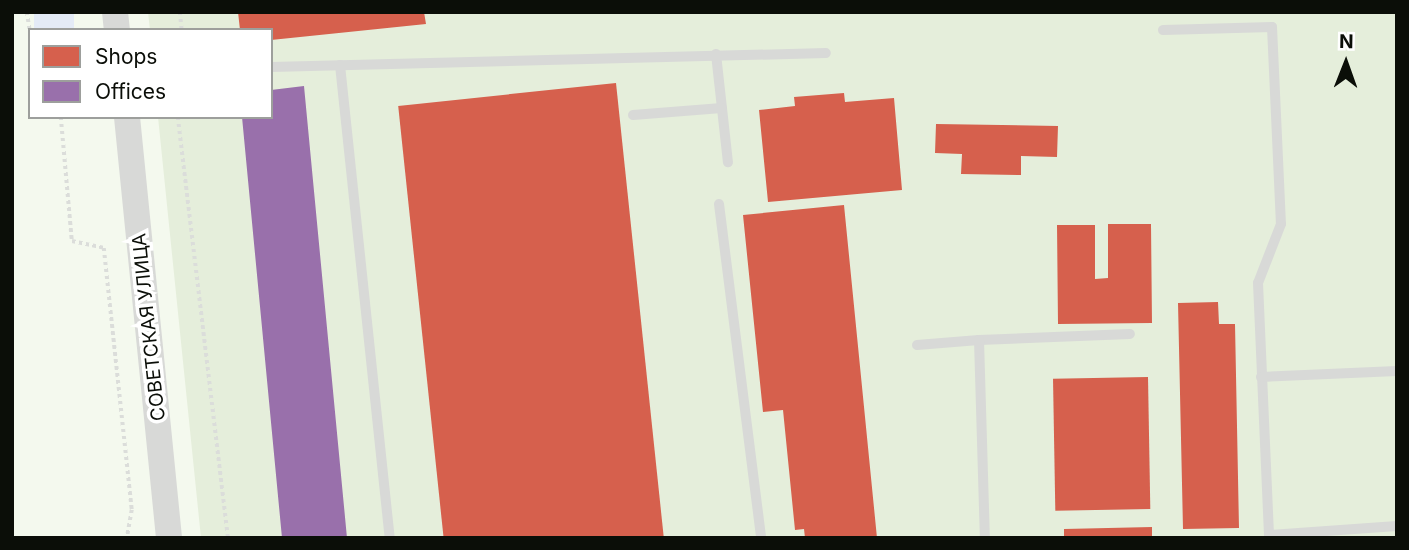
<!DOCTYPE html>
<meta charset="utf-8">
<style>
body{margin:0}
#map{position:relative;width:1409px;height:550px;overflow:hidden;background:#f4f9ee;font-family:Inter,sans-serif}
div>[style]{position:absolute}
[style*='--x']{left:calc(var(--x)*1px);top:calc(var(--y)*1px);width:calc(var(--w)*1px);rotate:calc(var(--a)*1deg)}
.built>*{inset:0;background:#e5eedb}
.green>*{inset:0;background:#e4ebf6;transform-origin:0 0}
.shops>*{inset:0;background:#d6604d;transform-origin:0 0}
.offices>*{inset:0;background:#9970ab}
.path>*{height:3.5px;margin-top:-1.75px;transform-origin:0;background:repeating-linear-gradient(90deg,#dbddda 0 3.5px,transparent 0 7px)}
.service>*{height:10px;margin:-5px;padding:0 5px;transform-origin:5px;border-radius:5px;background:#d8d9d7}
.secondary>*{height:26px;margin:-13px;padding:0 13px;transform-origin:13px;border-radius:13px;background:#d8d9d7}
span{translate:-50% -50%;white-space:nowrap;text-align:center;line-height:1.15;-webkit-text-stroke:7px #fff;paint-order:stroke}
.street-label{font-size:19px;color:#0b0e08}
.frame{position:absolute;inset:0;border:14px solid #0b0e08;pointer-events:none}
.legend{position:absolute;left:28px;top:28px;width:245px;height:91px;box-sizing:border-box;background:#fff;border:2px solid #9d9f9c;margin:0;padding:9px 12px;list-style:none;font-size:21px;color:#0b0e08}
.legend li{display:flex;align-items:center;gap:14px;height:35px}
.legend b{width:35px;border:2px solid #9d9f9c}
.north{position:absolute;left:1311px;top:28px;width:70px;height:70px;-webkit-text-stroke:5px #fff;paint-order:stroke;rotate:1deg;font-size:19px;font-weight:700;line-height:28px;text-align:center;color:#0b0e08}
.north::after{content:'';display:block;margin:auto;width:24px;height:32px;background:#0b0e08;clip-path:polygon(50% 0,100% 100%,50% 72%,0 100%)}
</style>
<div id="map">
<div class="built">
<div style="clip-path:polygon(148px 12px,1397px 12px,1397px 538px,201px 538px,158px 117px,271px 117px,271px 30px,150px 30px)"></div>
</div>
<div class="green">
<div style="left:34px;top:12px;width:40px;height:18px"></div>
</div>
<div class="shops">
<div style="clip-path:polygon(238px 12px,424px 12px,426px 24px,271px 40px,271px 30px,240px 30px)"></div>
<div style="left:616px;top:83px;width:457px;height:219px;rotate:84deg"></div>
<div style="clip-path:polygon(844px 93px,845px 102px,894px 98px,902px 190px,768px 202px,759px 110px,795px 106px,794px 97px)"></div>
<div style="clip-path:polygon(936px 124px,1058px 126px,1057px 157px,1021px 156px,1021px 175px,961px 174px,962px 154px,935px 153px)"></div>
<div style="clip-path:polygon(844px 205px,877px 538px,805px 538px,804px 529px,795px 530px,783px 410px,763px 412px,743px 215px)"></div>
<div style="clip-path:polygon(1108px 224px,1151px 224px,1152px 323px,1058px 324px,1057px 225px,1095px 225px,1095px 279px,1108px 278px)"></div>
<div style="clip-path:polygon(1218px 302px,1219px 324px,1235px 324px,1239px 528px,1183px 529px,1178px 303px)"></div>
<div style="left:1148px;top:377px;width:132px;height:95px;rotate:89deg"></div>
<div style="clip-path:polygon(1152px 527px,1152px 538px,1064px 538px,1064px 529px)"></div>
</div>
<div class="offices">
<div style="clip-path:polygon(304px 86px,347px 538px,282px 538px,242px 117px,271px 117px,271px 90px)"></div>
</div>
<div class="path">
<div style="--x:27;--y:12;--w:18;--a:81"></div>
<div style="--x:180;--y:12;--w:18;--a:84"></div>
<div style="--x:61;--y:117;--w:124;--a:84.9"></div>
<div style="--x:72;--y:241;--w:33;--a:12"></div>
<div style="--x:104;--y:248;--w:263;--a:83.9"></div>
<div style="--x:132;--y:510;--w:28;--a:100"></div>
<div style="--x:178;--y:117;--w:424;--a:83.2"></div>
</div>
<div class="service">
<div style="--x:1163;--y:30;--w:109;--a:-1.6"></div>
<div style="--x:1272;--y:27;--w:197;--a:87.4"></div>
<div style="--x:1281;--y:224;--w:63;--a:111.3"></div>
<div style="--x:1258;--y:283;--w:252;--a:87.5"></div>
<div style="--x:1269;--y:535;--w:128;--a:-4"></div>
<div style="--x:716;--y:54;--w:109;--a:83.7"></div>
<div style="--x:340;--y:65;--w:476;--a:84"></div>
<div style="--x:271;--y:67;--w:555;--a:-1.44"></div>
<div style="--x:633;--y:115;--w:89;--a:-4.5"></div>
<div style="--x:719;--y:204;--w:337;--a:82.8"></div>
<div style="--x:979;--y:340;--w:151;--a:-2.3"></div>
<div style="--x:917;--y:345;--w:62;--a:-4.6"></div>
<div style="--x:979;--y:340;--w:198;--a:88.3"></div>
<div style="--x:1261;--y:377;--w:136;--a:-2.5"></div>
</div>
<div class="secondary">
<div style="--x:115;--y:12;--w:18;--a:84"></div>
<div style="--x:127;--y:117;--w:423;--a:84.3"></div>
</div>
<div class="street-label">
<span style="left:149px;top:327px;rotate:-96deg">СОВЕТСКАЯ УЛИЦА</span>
</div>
<div class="frame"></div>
<ul class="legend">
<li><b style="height:19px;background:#d6604d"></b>Shops</li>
<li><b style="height:19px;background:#9970ab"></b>Offices</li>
</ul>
<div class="north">N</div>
</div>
